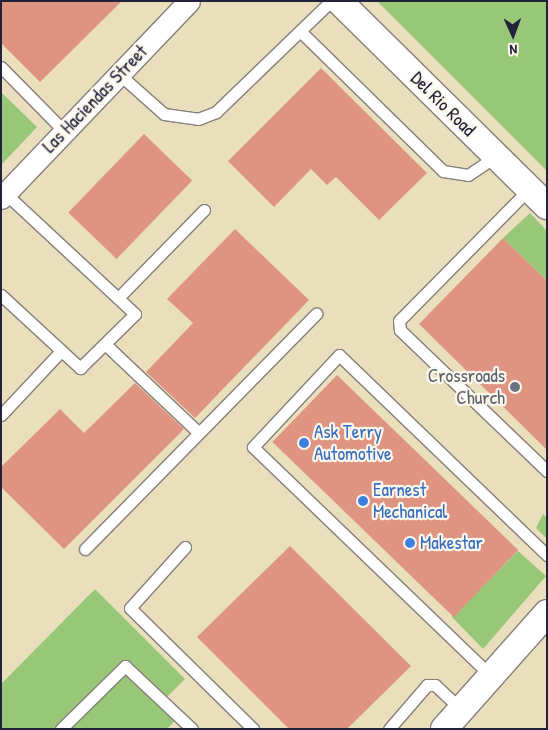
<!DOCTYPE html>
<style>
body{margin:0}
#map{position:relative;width:548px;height:730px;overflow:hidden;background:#e9dfbc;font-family:"Patrick Hand",sans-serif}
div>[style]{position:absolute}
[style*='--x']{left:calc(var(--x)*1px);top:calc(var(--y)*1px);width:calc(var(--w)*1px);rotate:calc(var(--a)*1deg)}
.green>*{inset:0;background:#98c877}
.building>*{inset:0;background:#df9482;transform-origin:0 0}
.roads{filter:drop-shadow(1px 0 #86807c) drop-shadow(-1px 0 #86807c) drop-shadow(0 1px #86807c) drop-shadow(0 -1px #86807c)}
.service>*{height:11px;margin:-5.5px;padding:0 5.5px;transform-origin:5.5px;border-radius:5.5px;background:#fff}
.minor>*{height:21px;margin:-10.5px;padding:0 10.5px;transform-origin:10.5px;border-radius:10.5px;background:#fff}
.tertiary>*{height:26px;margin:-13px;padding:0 13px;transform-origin:13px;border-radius:13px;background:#fff}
.dots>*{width:14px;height:14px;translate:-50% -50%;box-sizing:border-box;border:2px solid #fbf7ec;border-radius:50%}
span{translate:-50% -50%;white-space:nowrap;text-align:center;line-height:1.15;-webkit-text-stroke:4.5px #fbf7ec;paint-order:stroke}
.street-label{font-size:19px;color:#22223b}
.worship-label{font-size:19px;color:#5b616d}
.right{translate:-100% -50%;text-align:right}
.shop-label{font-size:19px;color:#366cbe}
.left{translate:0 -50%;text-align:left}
.frame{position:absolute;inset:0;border:2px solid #22223b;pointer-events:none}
.north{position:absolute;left:488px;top:10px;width:50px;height:50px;-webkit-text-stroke:4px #fbf7ec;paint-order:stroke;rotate:178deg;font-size:14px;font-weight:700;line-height:20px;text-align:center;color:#22223b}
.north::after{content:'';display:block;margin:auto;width:18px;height:22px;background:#22223b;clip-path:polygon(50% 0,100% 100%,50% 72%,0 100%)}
</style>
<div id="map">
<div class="green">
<div style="clip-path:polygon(377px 1px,547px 1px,547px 171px)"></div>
<div style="clip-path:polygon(1px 92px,37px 127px,1px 165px)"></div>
<div style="clip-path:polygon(530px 213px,547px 231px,547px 281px,503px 238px)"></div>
<div style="clip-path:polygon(543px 514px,547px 518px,547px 539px,536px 528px)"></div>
<div style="clip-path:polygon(518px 551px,546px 576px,483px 649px,452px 617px)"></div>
<div style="clip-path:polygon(95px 589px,185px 679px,166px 698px,181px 714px,167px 729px,1px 729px,1px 684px)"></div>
</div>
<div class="building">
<div style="clip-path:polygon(1px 1px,122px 1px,40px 82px,1px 43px)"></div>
<div style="clip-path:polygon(321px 68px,427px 173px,379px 220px,336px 177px,327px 185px,311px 169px,274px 207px,228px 161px)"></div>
<div style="left:144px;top:134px;width:67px;height:109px;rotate:44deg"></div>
<div style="clip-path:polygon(235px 229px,309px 300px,195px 418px,146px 372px,193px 323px,167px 299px)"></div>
<div style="clip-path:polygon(503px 238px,547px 281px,547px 450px,419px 324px)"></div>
<div style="left:337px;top:375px;width:252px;height:93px;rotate:44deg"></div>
<div style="clip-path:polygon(135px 383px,184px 429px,64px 549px,1px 487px,1px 467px,60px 409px,84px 433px)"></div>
<div style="clip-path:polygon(290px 546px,411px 666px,347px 729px,289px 729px,197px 637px)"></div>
</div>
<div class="roads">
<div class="service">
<div style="--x:300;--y:31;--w:200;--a:44.4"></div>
<div style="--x:443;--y:171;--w:25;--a:9"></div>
<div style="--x:468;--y:175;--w:34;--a:-34"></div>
<div style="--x:1;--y:67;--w:90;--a:45.5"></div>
<div style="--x:119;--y:74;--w:60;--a:41.6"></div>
<div style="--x:164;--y:114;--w:34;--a:8"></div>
<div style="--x:198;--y:119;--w:19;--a:-21"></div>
<div style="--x:216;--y:112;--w:160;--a:-44"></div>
<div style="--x:529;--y:189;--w:185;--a:134.6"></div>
<div style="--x:399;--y:321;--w:9;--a:84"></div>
<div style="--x:400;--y:330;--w:204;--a:43.8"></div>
<div style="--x:1;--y:295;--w:108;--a:42.7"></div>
<div style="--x:80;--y:368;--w:77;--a:-44.5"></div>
<div style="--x:135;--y:314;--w:178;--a:-137.1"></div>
<div style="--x:118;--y:298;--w:123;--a:-45.7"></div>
<div style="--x:105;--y:344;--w:129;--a:43.4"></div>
<div style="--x:1;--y:415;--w:88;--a:-46.8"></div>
<div style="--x:185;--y:547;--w:82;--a:132"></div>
<div style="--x:130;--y:608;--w:173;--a:44.5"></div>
<div style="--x:85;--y:549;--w:330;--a:-45.5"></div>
<div style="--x:491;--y:676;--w:330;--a:-136.1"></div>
<div style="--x:253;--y:447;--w:126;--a:-46.9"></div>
<div style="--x:339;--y:355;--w:289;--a:43.9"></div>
<div style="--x:61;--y:729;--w:90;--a:-44.5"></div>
<div style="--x:125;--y:666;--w:92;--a:43.2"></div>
<div style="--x:389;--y:729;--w:58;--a:-49.2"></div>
<div style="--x:427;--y:685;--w:8;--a:0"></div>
<div style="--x:435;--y:685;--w:35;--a:43"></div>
</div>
<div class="minor">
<div style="--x:1;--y:198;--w:272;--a:-46.3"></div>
</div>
<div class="tertiary">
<div style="--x:339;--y:1;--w:292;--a:44.6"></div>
<div style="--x:444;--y:729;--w:155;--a:-48.4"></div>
</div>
</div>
<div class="dots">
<div style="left:515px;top:387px;background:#6b7280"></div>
<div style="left:304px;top:443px;background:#3f7fe0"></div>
<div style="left:363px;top:501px;background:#3f7fe0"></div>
<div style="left:410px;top:543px;background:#3f7fe0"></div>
</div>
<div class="street-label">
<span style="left:95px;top:99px;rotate:-46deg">Las Haciendas Street</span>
<span style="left:443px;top:104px;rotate:45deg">Del Rio Road</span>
</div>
<div class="worship-label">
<span class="right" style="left:505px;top:387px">Crossroads<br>Church</span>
</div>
<div class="shop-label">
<span class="left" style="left:314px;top:443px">Ask Terry<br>Automotive</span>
<span class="left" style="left:373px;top:501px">Earnest<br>Mechanical</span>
<span class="left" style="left:420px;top:543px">Makestar</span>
</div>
<div class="frame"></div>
<div class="north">N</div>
</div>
